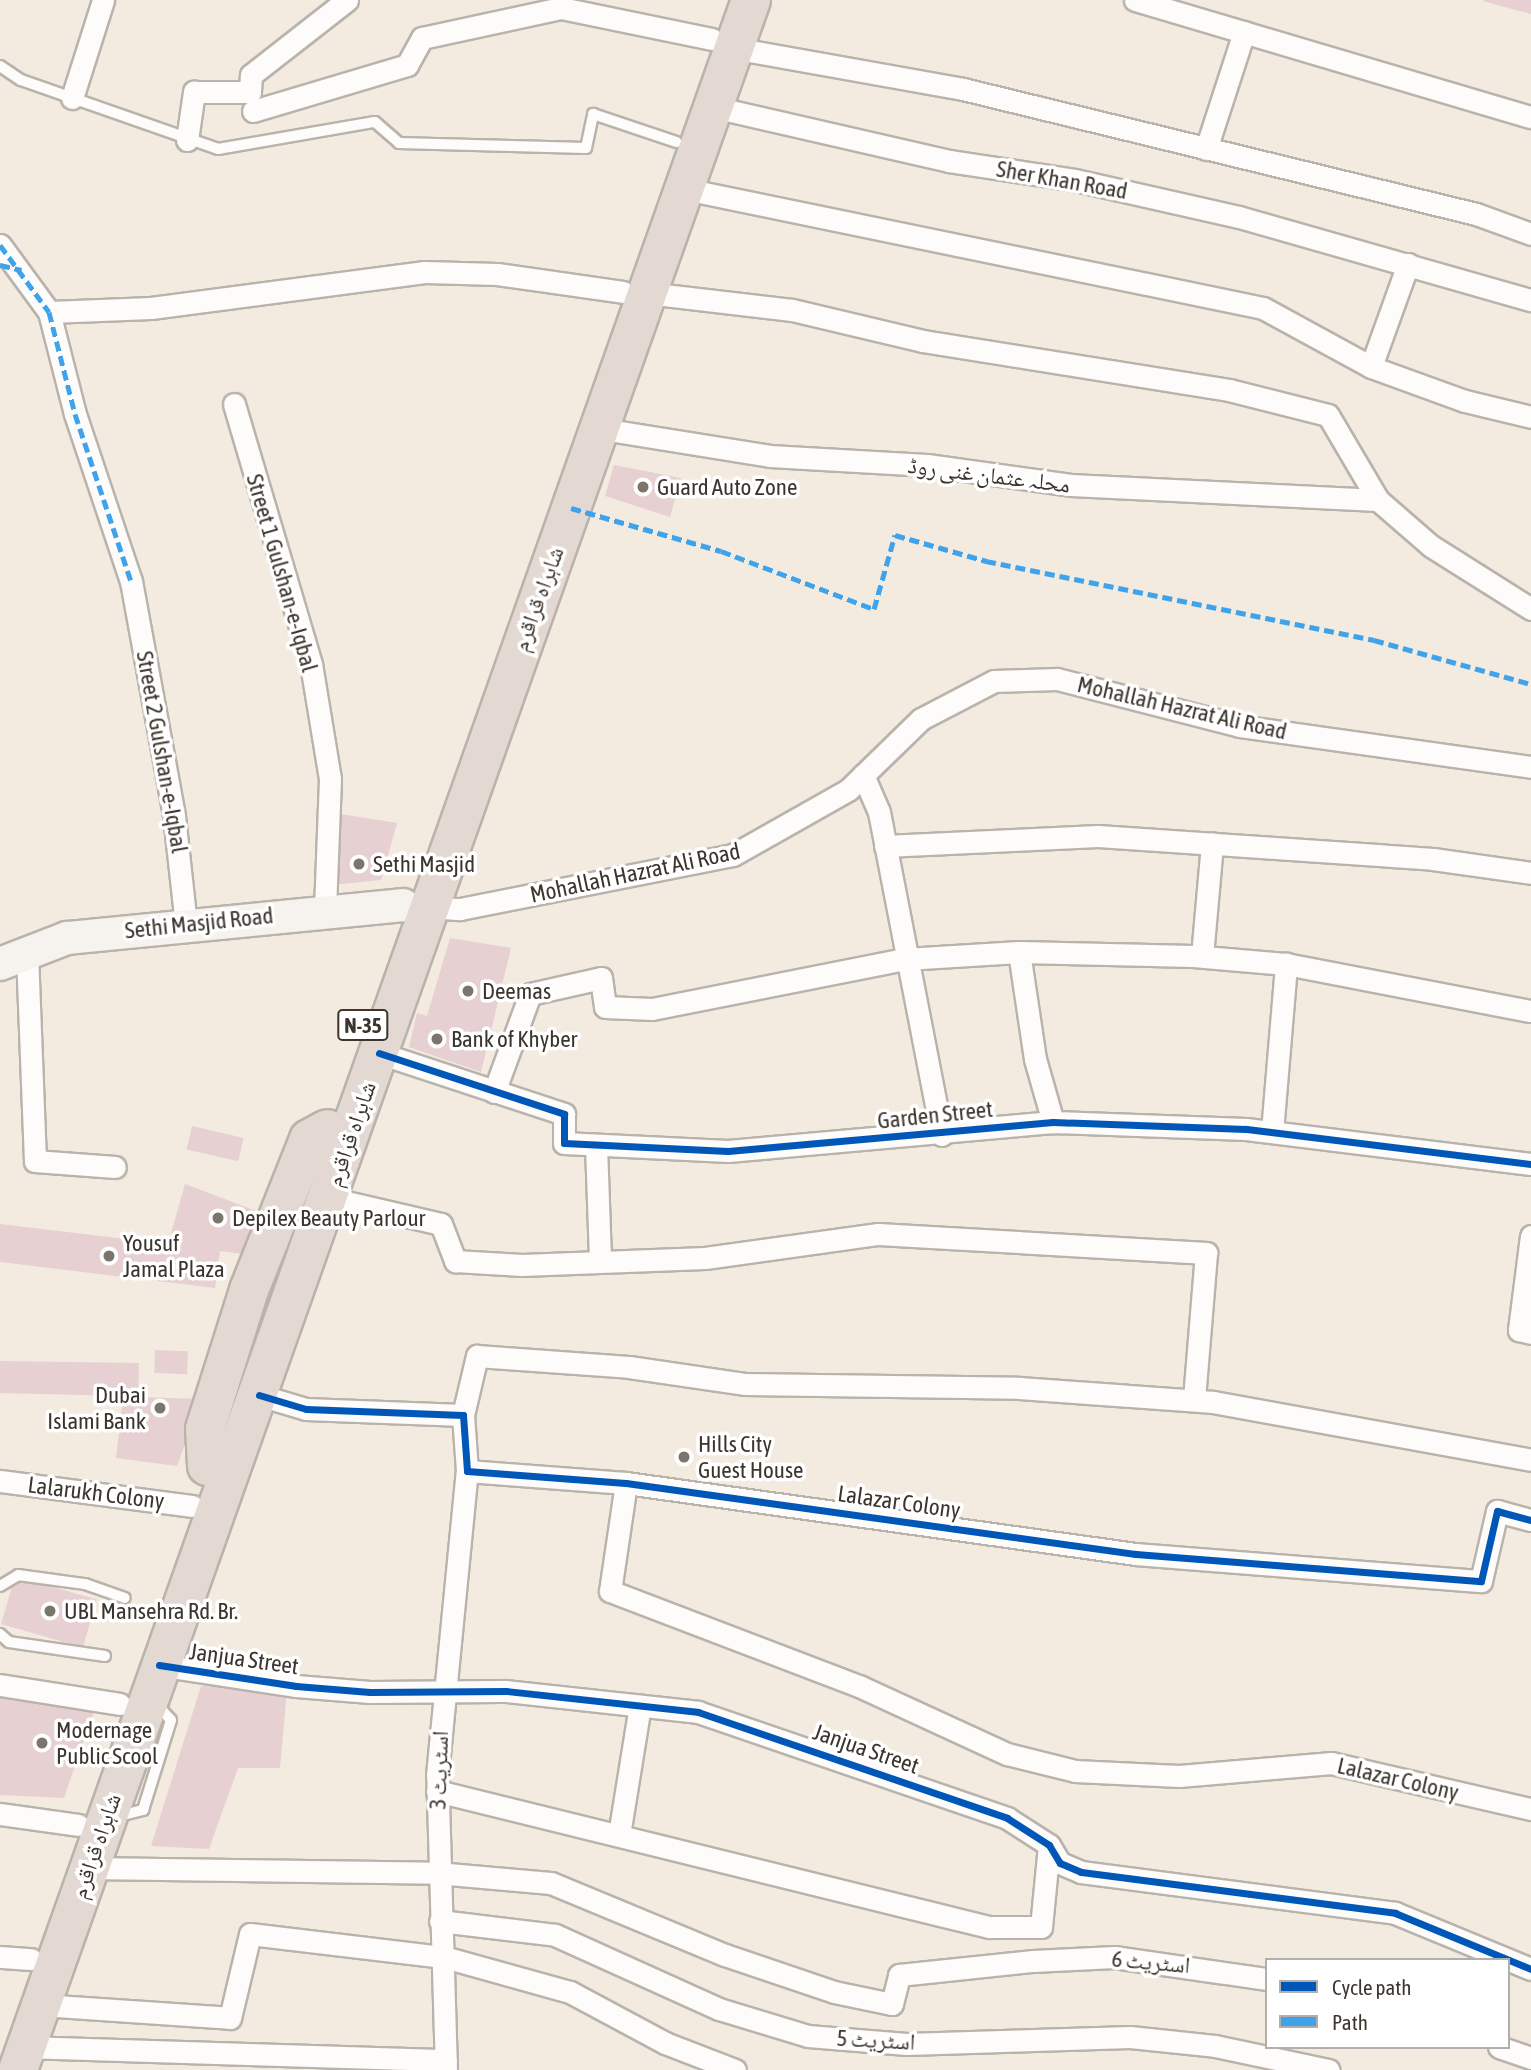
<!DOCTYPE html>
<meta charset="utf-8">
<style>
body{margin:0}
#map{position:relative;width:1531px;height:2070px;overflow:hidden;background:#f3ebe0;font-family:"Asap Condensed","Noto Naskh Arabic",sans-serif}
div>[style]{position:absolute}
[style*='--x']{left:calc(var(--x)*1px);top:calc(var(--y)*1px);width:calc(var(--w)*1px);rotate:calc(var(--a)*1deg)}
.building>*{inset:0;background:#e6d0d2;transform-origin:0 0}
.roads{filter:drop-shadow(2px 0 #b9b3ab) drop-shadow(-2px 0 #b9b3ab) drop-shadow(0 2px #b9b3ab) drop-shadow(0 -2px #b9b3ab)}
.lane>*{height:10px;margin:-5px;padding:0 5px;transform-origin:5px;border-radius:5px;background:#fdfcfa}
.street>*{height:21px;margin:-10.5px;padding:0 10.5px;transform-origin:10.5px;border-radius:10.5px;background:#fdfcfa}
.secondary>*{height:32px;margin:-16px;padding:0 16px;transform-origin:16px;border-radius:16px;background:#f6f2ee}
.highway>*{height:38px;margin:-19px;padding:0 19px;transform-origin:19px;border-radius:19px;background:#e4d9d2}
.quiet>*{height:5px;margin-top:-2.5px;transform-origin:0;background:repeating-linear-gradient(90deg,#3fa3eb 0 10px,transparent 0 15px)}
.cycleway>*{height:7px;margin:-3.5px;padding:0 3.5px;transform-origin:3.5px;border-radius:3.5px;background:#0057b8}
.dots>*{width:19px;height:19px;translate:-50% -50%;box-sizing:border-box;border:4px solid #fff;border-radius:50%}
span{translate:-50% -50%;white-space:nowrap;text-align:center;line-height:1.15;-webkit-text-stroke:7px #fff;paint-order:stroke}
.shield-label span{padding:2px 5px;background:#fff;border:2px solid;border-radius:5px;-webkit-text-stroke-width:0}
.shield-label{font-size:21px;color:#3b352d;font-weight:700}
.street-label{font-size:23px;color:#3b352d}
.poi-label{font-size:23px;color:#3b352d}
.left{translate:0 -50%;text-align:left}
.right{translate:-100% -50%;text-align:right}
.legend{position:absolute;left:1265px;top:1958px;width:245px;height:91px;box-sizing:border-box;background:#fff;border:2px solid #b1aeab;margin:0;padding:9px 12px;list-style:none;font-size:21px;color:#3b352d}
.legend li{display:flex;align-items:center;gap:14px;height:35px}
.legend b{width:35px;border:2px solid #b1aeab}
</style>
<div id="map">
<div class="building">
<div style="clip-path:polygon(1531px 0,1531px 14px,1483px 1px,1483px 0)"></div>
<div style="clip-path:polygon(614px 465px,681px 478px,670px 517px,605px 496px)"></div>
<div style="clip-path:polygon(334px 813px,397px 823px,381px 880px,333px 885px)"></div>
<div style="clip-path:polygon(450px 938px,511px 948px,481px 1072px,409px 1047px,417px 1013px,427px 1016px)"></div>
<div style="left:192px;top:1126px;width:53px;height:24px;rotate:13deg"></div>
<div style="clip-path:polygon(185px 1184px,261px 1213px,249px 1255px,220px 1251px,215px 1288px,0 1262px,0 1224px,168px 1244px)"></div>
<div style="left:155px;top:1350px;width:33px;height:23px;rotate:2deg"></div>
<div style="clip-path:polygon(0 1361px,139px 1363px,138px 1397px,202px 1399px,177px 1466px,116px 1458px,123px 1396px,0 1393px)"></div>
<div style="left:15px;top:1576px;width:85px;height:50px;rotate:16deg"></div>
<div style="clip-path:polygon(0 1685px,101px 1691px,64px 1798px,0 1795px)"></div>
<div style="clip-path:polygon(201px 1686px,287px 1690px,280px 1768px,238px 1768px,209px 1849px,151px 1846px)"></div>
</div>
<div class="roads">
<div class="lane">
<div style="--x:0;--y:66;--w:25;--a:34"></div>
<div style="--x:21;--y:80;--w:209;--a:19.3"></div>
<div style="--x:218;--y:149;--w:159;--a:-9.8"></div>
<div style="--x:375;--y:122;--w:32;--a:41"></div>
<div style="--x:399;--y:143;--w:187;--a:1.5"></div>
<div style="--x:586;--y:148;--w:35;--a:-78"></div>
<div style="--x:593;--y:114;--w:88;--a:18.6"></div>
<div style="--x:0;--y:1586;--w:21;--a:-31"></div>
<div style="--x:18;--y:1575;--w:68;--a:7.7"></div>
<div style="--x:85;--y:1584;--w:42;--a:19.3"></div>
<div style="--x:0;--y:1634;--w:12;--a:42"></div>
<div style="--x:9;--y:1642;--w:97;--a:8.3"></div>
<div style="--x:119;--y:1816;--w:25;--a:-14"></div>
<div style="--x:143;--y:1810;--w:94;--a:-72.7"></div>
<div style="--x:171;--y:1720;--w:22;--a:-133"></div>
</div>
<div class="street">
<div style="--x:1135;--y:0;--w:413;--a:16.5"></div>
<div style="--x:733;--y:48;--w:234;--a:10.1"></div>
<div style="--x:963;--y:89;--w:528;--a:13.69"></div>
<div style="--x:1476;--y:214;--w:59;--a:20"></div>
<div style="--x:72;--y:98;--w:103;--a:-72.4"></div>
<div style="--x:714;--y:107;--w:241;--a:12.9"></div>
<div style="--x:949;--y:161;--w:127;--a:8.6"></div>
<div style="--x:1075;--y:180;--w:168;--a:12.7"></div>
<div style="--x:1239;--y:217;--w:304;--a:15.9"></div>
<div style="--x:253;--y:111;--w:161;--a:-16.6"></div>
<div style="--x:407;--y:65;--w:31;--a:-61"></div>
<div style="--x:422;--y:38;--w:142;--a:-12.2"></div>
<div style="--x:561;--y:8;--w:154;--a:11.6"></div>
<div style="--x:187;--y:140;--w:49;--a:-81.7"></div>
<div style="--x:194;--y:92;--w:56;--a:0"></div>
<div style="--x:250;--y:92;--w:17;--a:-87"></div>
<div style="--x:251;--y:75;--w:122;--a:-38"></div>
<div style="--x:1206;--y:149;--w:123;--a:-72"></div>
<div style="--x:685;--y:189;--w:590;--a:11.63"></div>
<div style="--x:1263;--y:308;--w:123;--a:28.6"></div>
<div style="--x:0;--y:245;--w:83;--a:53.8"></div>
<div style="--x:49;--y:312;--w:105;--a:75.7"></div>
<div style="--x:75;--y:414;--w:176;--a:71.5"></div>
<div style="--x:131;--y:581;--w:239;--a:79.6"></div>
<div style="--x:174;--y:816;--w:109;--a:83.7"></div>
<div style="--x:1408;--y:264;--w:109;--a:109.8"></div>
<div style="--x:1371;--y:367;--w:100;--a:19.9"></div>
<div style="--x:1465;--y:401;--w:68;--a:13.6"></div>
<div style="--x:647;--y:293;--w:146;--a:6.7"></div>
<div style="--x:792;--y:310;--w:135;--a:13.3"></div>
<div style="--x:923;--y:341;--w:310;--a:9.1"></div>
<div style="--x:1229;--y:390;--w:102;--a:14.2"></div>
<div style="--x:1328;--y:415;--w:99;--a:59.5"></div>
<div style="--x:1378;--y:500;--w:70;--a:41"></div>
<div style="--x:1431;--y:546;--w:118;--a:32.2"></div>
<div style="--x:49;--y:312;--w:102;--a:-2.2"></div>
<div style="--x:151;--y:308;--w:276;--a:-7.5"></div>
<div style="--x:425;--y:272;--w:72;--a:1.6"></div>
<div style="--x:497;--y:274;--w:127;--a:8.1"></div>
<div style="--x:234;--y:404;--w:271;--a:73.5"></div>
<div style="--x:311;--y:664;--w:117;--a:80.6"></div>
<div style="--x:330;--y:779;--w:131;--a:92.2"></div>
<div style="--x:602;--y:429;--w:170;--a:9.1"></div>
<div style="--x:770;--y:456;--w:157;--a:3.3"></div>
<div style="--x:927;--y:465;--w:145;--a:7.9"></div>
<div style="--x:1071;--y:485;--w:307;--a:2.8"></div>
<div style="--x:863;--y:775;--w:40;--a:66.6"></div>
<div style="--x:879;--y:812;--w:329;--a:79"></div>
<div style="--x:885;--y:846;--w:213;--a:-2.7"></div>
<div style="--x:1098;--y:836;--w:336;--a:3.9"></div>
<div style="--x:1433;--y:859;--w:99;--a:8.1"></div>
<div style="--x:429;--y:907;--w:31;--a:4"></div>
<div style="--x:460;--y:909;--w:278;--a:-11.2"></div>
<div style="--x:733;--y:855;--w:132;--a:-29.5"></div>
<div style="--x:848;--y:790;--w:102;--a:-44.2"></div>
<div style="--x:921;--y:719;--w:82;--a:-27.5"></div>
<div style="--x:994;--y:681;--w:63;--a:-1.8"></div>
<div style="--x:1057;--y:679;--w:189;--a:14.4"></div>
<div style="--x:1240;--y:726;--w:294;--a:8"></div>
<div style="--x:1019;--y:952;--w:108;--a:81.5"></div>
<div style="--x:1035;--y:1059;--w:66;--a:74.1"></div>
<div style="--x:27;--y:953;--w:208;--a:87.8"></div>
<div style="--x:35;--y:1161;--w:80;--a:4.3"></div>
<div style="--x:1202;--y:956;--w:113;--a:-84.9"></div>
<div style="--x:379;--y:1053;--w:195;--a:18.2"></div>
<div style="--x:564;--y:1114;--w:29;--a:90"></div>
<div style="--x:564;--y:1143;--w:164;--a:2.8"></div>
<div style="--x:728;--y:1151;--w:326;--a:-5.1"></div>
<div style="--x:1053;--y:1122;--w:193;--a:2.1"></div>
<div style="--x:1246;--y:1129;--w:287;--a:7"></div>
<div style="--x:494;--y:1092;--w:104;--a:-69.8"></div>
<div style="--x:530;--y:994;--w:73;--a:-12.7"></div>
<div style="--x:601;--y:978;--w:29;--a:82"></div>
<div style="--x:605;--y:1007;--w:47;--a:2.4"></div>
<div style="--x:652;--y:1009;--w:258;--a:-11.2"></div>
<div style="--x:905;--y:959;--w:114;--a:-3.5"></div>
<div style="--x:1019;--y:952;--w:174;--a:1.3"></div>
<div style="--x:1193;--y:956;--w:93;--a:4.9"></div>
<div style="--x:1286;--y:964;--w:249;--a:10.9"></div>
<div style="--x:1272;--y:1132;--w:169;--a:-85.2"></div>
<div style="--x:596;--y:1145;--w:117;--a:88"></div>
<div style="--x:329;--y:1198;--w:115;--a:13.1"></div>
<div style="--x:441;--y:1224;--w:40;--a:69"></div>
<div style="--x:455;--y:1261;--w:67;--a:3.4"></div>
<div style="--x:522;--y:1265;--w:183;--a:-2.2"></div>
<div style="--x:705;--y:1258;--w:175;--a:-7.9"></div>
<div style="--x:878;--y:1234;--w:329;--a:3.3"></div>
<div style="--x:1206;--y:1253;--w:147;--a:94.7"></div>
<div style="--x:1531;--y:1236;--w:95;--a:97.3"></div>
<div style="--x:1519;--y:1330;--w:12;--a:14"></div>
<div style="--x:259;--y:1395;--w:49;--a:16.6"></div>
<div style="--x:306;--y:1409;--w:157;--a:2.2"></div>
<div style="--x:463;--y:1415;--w:56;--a:85.9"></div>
<div style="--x:467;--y:1471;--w:159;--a:4.3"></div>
<div style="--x:626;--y:1483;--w:515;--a:7.93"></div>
<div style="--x:1136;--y:1554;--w:346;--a:4.5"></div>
<div style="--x:1481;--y:1581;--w:72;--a:-77.1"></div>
<div style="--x:1497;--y:1511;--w:35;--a:15"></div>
<div style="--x:463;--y:1415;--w:61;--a:-76.7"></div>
<div style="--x:477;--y:1356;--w:152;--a:4.1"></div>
<div style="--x:629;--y:1367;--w:118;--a:8.3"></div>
<div style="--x:746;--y:1384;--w:273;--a:0.8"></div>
<div style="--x:1019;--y:1388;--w:195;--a:4.1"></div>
<div style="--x:1213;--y:1402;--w:323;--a:10.3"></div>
<div style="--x:0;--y:1481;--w:194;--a:7.4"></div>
<div style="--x:626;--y:1483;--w:109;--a:98.4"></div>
<div style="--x:610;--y:1591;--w:267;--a:20.9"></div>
<div style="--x:859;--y:1686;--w:163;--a:24.7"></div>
<div style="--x:1007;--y:1754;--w:70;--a:14"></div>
<div style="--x:1075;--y:1771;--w:104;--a:2.8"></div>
<div style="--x:1179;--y:1776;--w:153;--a:-4.9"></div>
<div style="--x:1331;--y:1763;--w:205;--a:13"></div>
<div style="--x:159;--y:1665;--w:139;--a:8.7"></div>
<div style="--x:296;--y:1686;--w:74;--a:4.6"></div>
<div style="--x:370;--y:1692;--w:136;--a:-0.4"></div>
<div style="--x:506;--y:1691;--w:193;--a:6.2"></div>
<div style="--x:698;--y:1712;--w:327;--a:18.9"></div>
<div style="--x:1007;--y:1818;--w:50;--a:32.7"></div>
<div style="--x:1049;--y:1845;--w:21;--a:59"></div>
<div style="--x:1060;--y:1863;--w:23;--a:23"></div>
<div style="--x:1081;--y:1872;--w:317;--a:7.4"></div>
<div style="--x:1395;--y:1913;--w:147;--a:22.4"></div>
<div style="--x:0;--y:1685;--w:121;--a:9"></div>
<div style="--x:437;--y:1791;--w:569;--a:13.84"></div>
<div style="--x:989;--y:1927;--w:52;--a:0"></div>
<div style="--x:1041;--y:1927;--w:82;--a:-84.4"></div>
<div style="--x:0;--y:1814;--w:79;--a:8"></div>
<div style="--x:619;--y:1835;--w:131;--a:-80.8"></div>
<div style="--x:88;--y:1868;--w:349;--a:0.8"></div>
<div style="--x:437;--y:1873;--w:114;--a:5"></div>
<div style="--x:551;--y:1883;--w:188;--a:22.5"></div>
<div style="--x:725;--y:1955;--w:115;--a:18.7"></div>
<div style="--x:834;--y:1992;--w:59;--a:11.7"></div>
<div style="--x:892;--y:2004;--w:30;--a:-76"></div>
<div style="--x:899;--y:1975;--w:135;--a:-6"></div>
<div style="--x:1033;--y:1961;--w:81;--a:-2.8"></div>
<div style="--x:1114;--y:1957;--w:155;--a:8.2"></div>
<div style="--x:440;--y:1921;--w:116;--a:6.9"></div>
<div style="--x:555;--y:1935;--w:180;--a:24.3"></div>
<div style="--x:719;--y:2009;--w:93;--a:16.9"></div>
<div style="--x:808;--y:2036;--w:99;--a:4.6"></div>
<div style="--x:907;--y:2044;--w:223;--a:-1.8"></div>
<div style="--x:1130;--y:2037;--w:85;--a:6"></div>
<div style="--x:1215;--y:2046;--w:116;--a:11.9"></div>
<div style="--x:0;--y:1957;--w:31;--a:4"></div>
<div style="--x:41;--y:2005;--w:189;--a:3.9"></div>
<div style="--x:230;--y:2018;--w:86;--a:-76.6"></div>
<div style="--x:250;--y:1934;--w:195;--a:6.8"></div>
<div style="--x:444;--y:1957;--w:131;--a:15.5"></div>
<div style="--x:570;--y:1992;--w:108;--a:28.2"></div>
<div style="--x:665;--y:2043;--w:75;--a:21.1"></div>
<div style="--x:26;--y:2047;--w:420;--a:1.8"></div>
<div style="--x:1499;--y:2047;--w:34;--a:19"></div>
<div style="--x:446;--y:2070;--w:295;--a:-91.7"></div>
<div style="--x:437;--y:1775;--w:305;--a:-84.4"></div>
</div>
<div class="secondary">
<div style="--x:0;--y:964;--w:72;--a:-21.2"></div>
<div style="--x:67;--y:938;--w:338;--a:-5.6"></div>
</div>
<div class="highway">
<div style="--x:207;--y:1466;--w:37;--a:-93"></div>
<div style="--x:205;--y:1429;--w:146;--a:-72.4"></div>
<div style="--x:249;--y:1290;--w:162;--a:-68.3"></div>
<div style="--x:309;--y:1139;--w:21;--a:-28"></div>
<div style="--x:18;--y:2070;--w:2196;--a:-70.5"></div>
</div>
</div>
<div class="quiet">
<div style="--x:0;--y:245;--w:83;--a:53.8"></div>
<div style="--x:49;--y:312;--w:105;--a:75.7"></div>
<div style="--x:75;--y:414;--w:176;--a:71.5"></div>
<div style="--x:0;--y:265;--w:22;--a:13"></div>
<div style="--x:571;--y:508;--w:156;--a:16"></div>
<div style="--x:721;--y:551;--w:164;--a:20.8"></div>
<div style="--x:874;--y:609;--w:77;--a:-74.2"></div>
<div style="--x:895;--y:535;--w:95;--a:15.9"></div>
<div style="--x:986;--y:561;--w:396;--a:11.5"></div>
<div style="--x:1374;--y:640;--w:163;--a:15.7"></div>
</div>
<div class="cycleway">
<div style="--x:379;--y:1053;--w:195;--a:18.2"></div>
<div style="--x:564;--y:1114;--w:29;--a:90"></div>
<div style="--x:564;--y:1143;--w:164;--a:2.8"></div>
<div style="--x:728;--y:1151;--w:326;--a:-5.1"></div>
<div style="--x:1053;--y:1122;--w:193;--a:2.1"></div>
<div style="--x:1246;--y:1129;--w:287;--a:7"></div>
<div style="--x:259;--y:1395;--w:49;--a:16.6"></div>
<div style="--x:306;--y:1409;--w:157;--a:2.2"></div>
<div style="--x:463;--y:1415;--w:56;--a:85.9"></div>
<div style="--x:467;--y:1471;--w:159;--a:4.3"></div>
<div style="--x:626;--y:1483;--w:515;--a:7.93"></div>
<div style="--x:1136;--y:1554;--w:346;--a:4.5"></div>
<div style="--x:1481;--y:1581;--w:72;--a:-77.1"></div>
<div style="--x:1497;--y:1511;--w:35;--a:15"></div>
<div style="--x:159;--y:1665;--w:139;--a:8.7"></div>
<div style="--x:296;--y:1686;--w:74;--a:4.6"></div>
<div style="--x:370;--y:1692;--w:136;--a:-0.4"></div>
<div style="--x:506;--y:1691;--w:193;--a:6.2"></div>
<div style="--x:698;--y:1712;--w:327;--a:18.9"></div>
<div style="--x:1007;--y:1818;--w:50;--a:32.7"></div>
<div style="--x:1049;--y:1845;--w:21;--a:59"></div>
<div style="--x:1060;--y:1863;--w:23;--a:23"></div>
<div style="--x:1081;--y:1872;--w:317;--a:7.4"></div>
<div style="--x:1395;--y:1913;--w:147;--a:22.4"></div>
</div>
<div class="dots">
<div style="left:643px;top:487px;background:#7b756c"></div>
<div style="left:359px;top:864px;background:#7b756c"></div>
<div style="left:468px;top:991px;background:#7b756c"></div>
<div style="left:437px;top:1039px;background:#7b756c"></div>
<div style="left:218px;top:1218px;background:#7b756c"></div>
<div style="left:109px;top:1256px;background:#7b756c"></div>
<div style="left:160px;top:1408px;background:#7b756c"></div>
<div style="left:684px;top:1457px;background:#7b756c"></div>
<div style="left:50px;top:1611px;background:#7b756c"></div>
<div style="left:42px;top:1743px;background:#7b756c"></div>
</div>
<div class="shield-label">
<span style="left:363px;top:1025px">N-35</span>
</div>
<div class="street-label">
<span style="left:1062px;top:180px;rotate:10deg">Sher Khan Road</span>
<span style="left:989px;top:475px;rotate:7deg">محلہ عثمان غنی روڈ</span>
<span style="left:282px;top:573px;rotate:74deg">Street 1 Gulshan-e-Iqbal</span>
<span style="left:538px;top:599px;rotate:-70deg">شاہراہ قراقرم</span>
<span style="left:1182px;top:708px;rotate:13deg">Mohallah Hazrat Ali Road</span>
<span style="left:162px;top:752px;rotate:80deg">Street 2 Gulshan-e-Iqbal</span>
<span style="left:635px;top:873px;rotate:-12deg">Mohallah Hazrat Ali Road</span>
<span style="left:199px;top:923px;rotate:-6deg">Sethi Masjid Road</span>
<span style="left:935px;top:1115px;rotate:-6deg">Garden Street</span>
<span style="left:351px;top:1134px;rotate:-71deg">شاہراہ قراقرم</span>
<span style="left:96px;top:1493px;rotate:7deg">Lalarukh Colony</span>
<span style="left:899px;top:1502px;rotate:8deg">Lalazar Colony</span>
<span style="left:244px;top:1659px;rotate:8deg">Janjua Street</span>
<span style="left:866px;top:1749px;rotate:19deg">Janjua Street</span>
<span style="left:439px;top:1770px;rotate:-88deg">اسٹریٹ 3</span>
<span style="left:1398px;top:1779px;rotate:13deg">Lalazar Colony</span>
<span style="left:96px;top:1846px;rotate:-71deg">شاہراہ قراقرم</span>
<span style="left:1151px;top:1962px;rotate:5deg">اسٹریٹ 6</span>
<span style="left:876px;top:2040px;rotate:3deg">اسٹریٹ 5</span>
</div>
<div class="poi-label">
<span class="left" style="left:657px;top:487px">Guard Auto Zone</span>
<span class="left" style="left:373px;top:864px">Sethi Masjid</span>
<span class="left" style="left:482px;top:991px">Deemas</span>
<span class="left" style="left:451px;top:1039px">Bank of Khyber</span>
<span class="left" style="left:232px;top:1218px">Depilex Beauty Parlour</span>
<span class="left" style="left:123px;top:1256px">Yousuf<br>Jamal Plaza</span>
<span class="right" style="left:146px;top:1408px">Dubai<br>Islami Bank</span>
<span class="left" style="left:698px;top:1457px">Hills City<br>Guest House</span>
<span class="left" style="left:64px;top:1611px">UBL Mansehra Rd. Br.</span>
<span class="left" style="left:56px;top:1743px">Modernage<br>Public Scool</span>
</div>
<ul class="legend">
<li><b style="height:9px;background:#0057b8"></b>Cycle path</li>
<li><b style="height:9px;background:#3fa3eb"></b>Path</li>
</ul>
</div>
